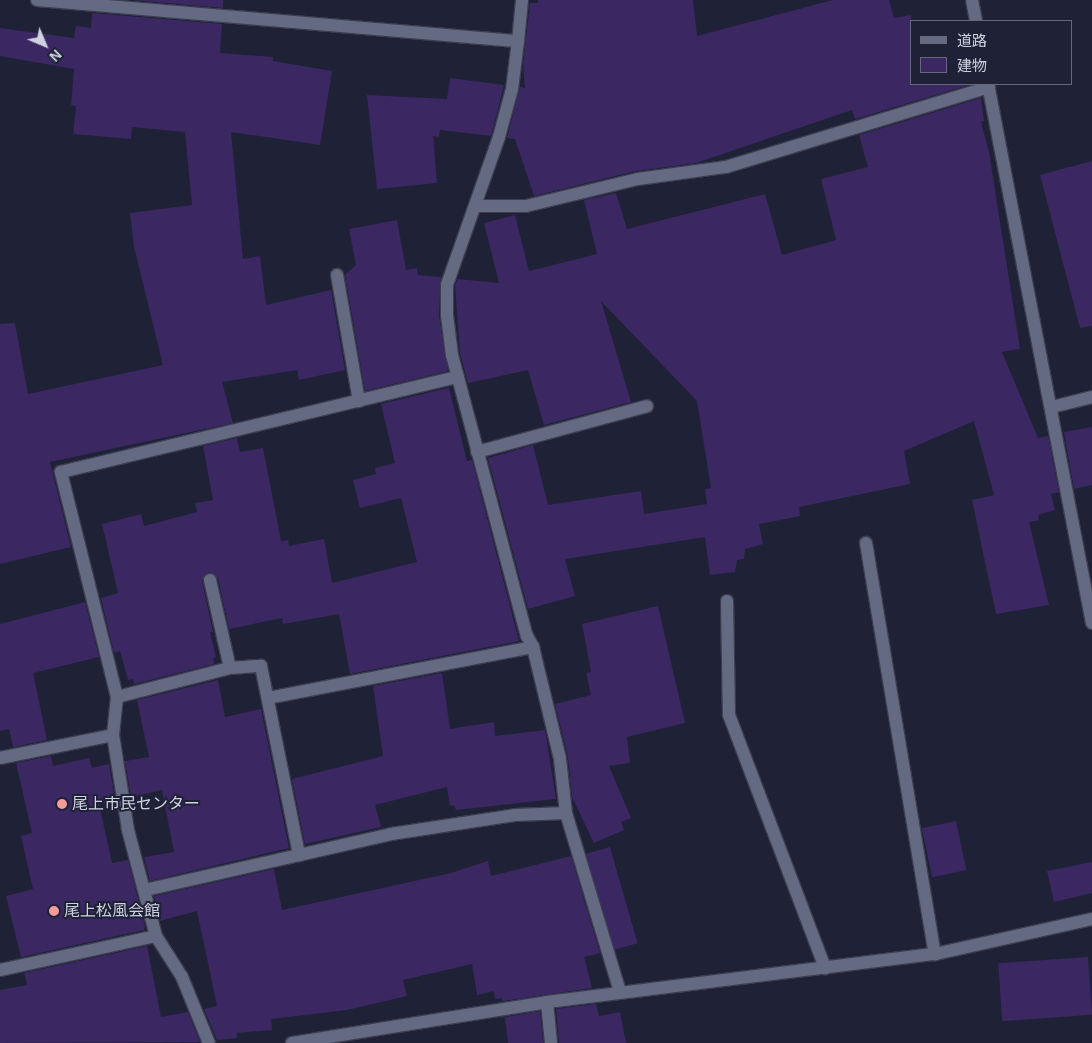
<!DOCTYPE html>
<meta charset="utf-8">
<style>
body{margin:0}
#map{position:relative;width:1092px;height:1043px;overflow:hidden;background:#1f2237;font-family:Helvetica,"Noto Sans JP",sans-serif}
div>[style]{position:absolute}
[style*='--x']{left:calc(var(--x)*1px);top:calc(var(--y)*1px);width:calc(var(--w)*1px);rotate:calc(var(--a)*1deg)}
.building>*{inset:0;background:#3b2761;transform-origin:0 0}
.roads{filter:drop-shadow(1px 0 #3c3e50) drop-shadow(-1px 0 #3c3e50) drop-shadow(0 1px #3c3e50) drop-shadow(0 -1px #3c3e50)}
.minor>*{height:12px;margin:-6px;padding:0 6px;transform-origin:6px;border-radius:6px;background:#656a83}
.dots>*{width:14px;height:14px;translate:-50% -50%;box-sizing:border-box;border:2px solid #1f2237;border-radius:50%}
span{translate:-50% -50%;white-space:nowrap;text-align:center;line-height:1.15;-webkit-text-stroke:4px #1f2237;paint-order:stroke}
.poi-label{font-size:16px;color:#ced1df}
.left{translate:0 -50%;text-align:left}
.legend{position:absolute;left:910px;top:20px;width:162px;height:65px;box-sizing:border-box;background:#1f2237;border:1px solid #65687a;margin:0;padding:6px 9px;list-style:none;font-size:15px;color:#ced1df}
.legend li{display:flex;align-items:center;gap:10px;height:25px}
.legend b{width:25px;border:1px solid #65687a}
.north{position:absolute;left:20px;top:20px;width:50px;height:50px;-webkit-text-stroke:4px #1f2237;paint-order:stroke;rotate:135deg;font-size:14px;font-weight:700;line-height:20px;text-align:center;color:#ced1df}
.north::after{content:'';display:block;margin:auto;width:18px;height:22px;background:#ced1df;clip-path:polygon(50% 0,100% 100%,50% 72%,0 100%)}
</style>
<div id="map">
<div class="building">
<div style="clip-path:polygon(133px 0,223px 0,223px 8px)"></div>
<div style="clip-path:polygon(538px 0,693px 0,697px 36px,833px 0,889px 0,894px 18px,911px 15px,911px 84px,972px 84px,855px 119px,852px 110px,696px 163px,636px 171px,534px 196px,515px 139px,507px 138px,520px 87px,525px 88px,523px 66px,530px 3px,538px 3px)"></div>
<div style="clip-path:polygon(92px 13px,222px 24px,220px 53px,273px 57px,273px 61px,332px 71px,320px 145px,231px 132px,243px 259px,260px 256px,266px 305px,331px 290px,345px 370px,299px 380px,297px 370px,222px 382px,233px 423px,50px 462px,71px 547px,0 564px,0 324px,15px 323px,28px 394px,163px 365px,134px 247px,130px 213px,192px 205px,185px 132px,132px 127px,131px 139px,73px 134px,76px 106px,71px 105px,74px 69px,0 56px,0 28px,74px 38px,76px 26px,91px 28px)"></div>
<div style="clip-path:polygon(450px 78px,504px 85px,491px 136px,440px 130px,439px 137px,433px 136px,437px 183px,377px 189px,367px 95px,447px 99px)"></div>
<div style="clip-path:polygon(981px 98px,984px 121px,981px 122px,989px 152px,1020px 349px,1002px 352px,1038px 438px,1048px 436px,1059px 492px,1051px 494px,1055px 510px,1038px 515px,1039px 520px,1029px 522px,1049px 605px,996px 614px,972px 500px,994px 495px,974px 421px,904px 451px,910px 484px,799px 507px,800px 516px,759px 524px,763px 544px,745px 549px,744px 559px,737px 560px,735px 572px,710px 575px,705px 537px,565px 559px,575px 596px,528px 609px,488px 458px,533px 445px,548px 505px,641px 491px,644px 514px,707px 504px,705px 489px,711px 488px,697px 401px,601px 301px,631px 402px,544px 425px,528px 370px,468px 383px,460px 353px,455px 286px,458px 279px,499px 283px,484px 223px,515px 215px,529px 271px,597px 254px,584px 200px,616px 193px,627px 229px,765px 194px,782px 255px,836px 240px,821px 179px,868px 167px,859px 135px)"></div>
<div style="clip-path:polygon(1092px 161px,1092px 326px,1080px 328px,1040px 175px)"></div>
<div style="clip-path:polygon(397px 220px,406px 270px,417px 268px,418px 275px,441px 277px,439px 316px,448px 371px,365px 391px,345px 275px,356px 265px,349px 229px)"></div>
<div style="clip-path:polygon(452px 387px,449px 388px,467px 461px,472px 460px,519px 641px,350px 674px,339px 614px,283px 624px,282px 618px,229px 629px,218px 578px,209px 572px,202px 581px,213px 632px,210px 632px,216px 657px,213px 658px,214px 664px,134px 684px,133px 679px,128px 680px,120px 651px,114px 653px,101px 598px,118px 593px,102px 524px,141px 514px,144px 526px,197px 512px,195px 503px,213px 500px,203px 446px,237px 438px,240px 452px,263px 448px,281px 541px,288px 540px,289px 546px,324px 539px,332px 583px,417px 562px,401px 498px,360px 508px,353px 480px,376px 474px,375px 468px,395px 463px,381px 404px)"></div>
<div style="clip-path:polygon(1092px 427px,1092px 485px,1074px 489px,1064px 432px)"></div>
<div style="clip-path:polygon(85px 602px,99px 657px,33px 673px,47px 740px,13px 747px,9px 729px,0 731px,0 624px)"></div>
<div style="clip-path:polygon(658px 606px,685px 723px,627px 737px,630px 763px,609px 766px,631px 818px,621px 822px,624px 830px,594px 843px,572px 797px,568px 757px,555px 704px,591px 695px,586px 673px,591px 672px,582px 624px)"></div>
<div style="clip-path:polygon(442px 673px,450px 729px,494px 722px,495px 736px,545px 730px,556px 799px,456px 810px,454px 805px,450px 806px,447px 787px,375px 805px,381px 827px,305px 844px,292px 779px,383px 756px,373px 686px)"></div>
<div style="clip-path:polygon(218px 680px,225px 717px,261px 709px,289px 848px,150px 881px,144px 857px,174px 852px,162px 790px,131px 797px,125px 761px,149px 757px,137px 700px)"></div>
<div style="clip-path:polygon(51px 756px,53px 766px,89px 758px,92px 768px,109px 764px,115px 800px,99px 804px,112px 863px,128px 860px,145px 926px,144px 930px,21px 957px,6px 896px,33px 889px,21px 836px,32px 833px,16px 763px)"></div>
<div style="left:956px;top:821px;width:50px;height:35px;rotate:78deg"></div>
<div style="left:610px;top:847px;width:100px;height:25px;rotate:74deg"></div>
<div style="clip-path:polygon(571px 856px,600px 953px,584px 957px,592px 988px,502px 1001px,502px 998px,495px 999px,494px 991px,477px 995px,472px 964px,403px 980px,407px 996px,347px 1010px,271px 1019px,272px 1030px,237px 1033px,237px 1038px,217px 1040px,204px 1009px,217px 1006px,197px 911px,160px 921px,154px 896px,274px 869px,282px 910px,451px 873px,488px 861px,491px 876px)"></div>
<div style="clip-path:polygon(1092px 862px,1092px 893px,1054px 902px,1047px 871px)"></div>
<div style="clip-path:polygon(147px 946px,161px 1017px,188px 1012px,200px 1042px,0 1043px,0 990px,27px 985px,24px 973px)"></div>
<div style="left:1088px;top:957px;width:58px;height:90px;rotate:86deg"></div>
<div style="clip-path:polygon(596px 1004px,599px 1016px,620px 1012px,626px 1043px,559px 1043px,556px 1009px)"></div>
<div style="clip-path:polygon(540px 1011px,543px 1043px,508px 1043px,505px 1017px)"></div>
</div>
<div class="roads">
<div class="minor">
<div style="--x:37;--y:0;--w:483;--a:4.9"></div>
<div style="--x:518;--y:41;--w:41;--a:-84.4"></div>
<div style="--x:972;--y:0;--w:21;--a:79"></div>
<div style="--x:518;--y:41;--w:48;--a:97.1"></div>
<div style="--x:512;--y:89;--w:50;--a:105.2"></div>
<div style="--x:499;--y:137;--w:157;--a:109.4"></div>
<div style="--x:447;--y:285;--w:30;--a:90"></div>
<div style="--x:447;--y:315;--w:40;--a:82.9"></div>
<div style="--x:452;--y:355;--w:291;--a:75.1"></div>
<div style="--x:527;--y:636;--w:13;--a:61"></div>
<div style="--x:533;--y:647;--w:115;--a:76.4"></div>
<div style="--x:560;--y:759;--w:54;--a:83.7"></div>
<div style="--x:566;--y:813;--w:187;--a:73.2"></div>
<div style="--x:988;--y:84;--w:549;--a:79.08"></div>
<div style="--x:476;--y:206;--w:50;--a:0"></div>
<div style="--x:526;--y:206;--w:115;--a:-13.6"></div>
<div style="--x:638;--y:179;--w:89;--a:-7.8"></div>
<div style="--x:726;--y:167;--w:275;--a:-16.9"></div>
<div style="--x:337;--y:275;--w:128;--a:80.1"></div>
<div style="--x:1052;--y:407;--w:41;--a:-14"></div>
<div style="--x:477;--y:452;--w:176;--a:-15.1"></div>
<div style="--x:866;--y:543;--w:417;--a:80.5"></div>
<div style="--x:210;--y:580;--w:90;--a:77.2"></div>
<div style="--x:727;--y:601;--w:114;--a:89"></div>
<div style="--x:729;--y:715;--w:271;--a:69.2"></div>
<div style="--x:117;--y:697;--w:117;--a:-14.4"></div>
<div style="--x:230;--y:668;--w:31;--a:-4"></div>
<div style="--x:261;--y:666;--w:193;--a:78.6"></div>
<div style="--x:268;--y:698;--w:270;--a:-10.9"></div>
<div style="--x:113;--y:735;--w:38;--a:-84"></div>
<div style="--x:117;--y:697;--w:232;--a:-104"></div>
<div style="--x:61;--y:472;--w:408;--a:-13.5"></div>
<div style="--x:0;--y:758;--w:115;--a:-11.5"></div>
<div style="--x:113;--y:735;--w:96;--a:81"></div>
<div style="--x:128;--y:830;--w:110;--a:75.2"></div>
<div style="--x:156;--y:936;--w:160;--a:167.7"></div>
<div style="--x:145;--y:890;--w:252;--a:-12.8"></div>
<div style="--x:391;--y:834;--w:125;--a:-8.7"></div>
<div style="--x:515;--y:815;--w:51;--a:-2.2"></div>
<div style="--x:156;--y:936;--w:49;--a:57.6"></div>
<div style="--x:182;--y:977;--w:71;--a:67.8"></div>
<div style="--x:547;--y:1002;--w:41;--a:84.4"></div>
<div style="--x:292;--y:1043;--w:258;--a:-9.1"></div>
<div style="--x:547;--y:1002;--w:391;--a:-7.1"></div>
<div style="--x:935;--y:954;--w:161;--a:-12.6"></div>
</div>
</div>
<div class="dots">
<div style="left:62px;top:804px;background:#f59b99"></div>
<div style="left:54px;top:911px;background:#f59b99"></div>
</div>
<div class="poi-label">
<span class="left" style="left:72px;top:804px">尾上市民センター</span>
<span class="left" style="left:64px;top:911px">尾上松風会館</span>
</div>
<ul class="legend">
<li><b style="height:6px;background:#656a83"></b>道路</li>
<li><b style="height:14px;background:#3b2761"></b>建物</li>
</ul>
<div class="north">N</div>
</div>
